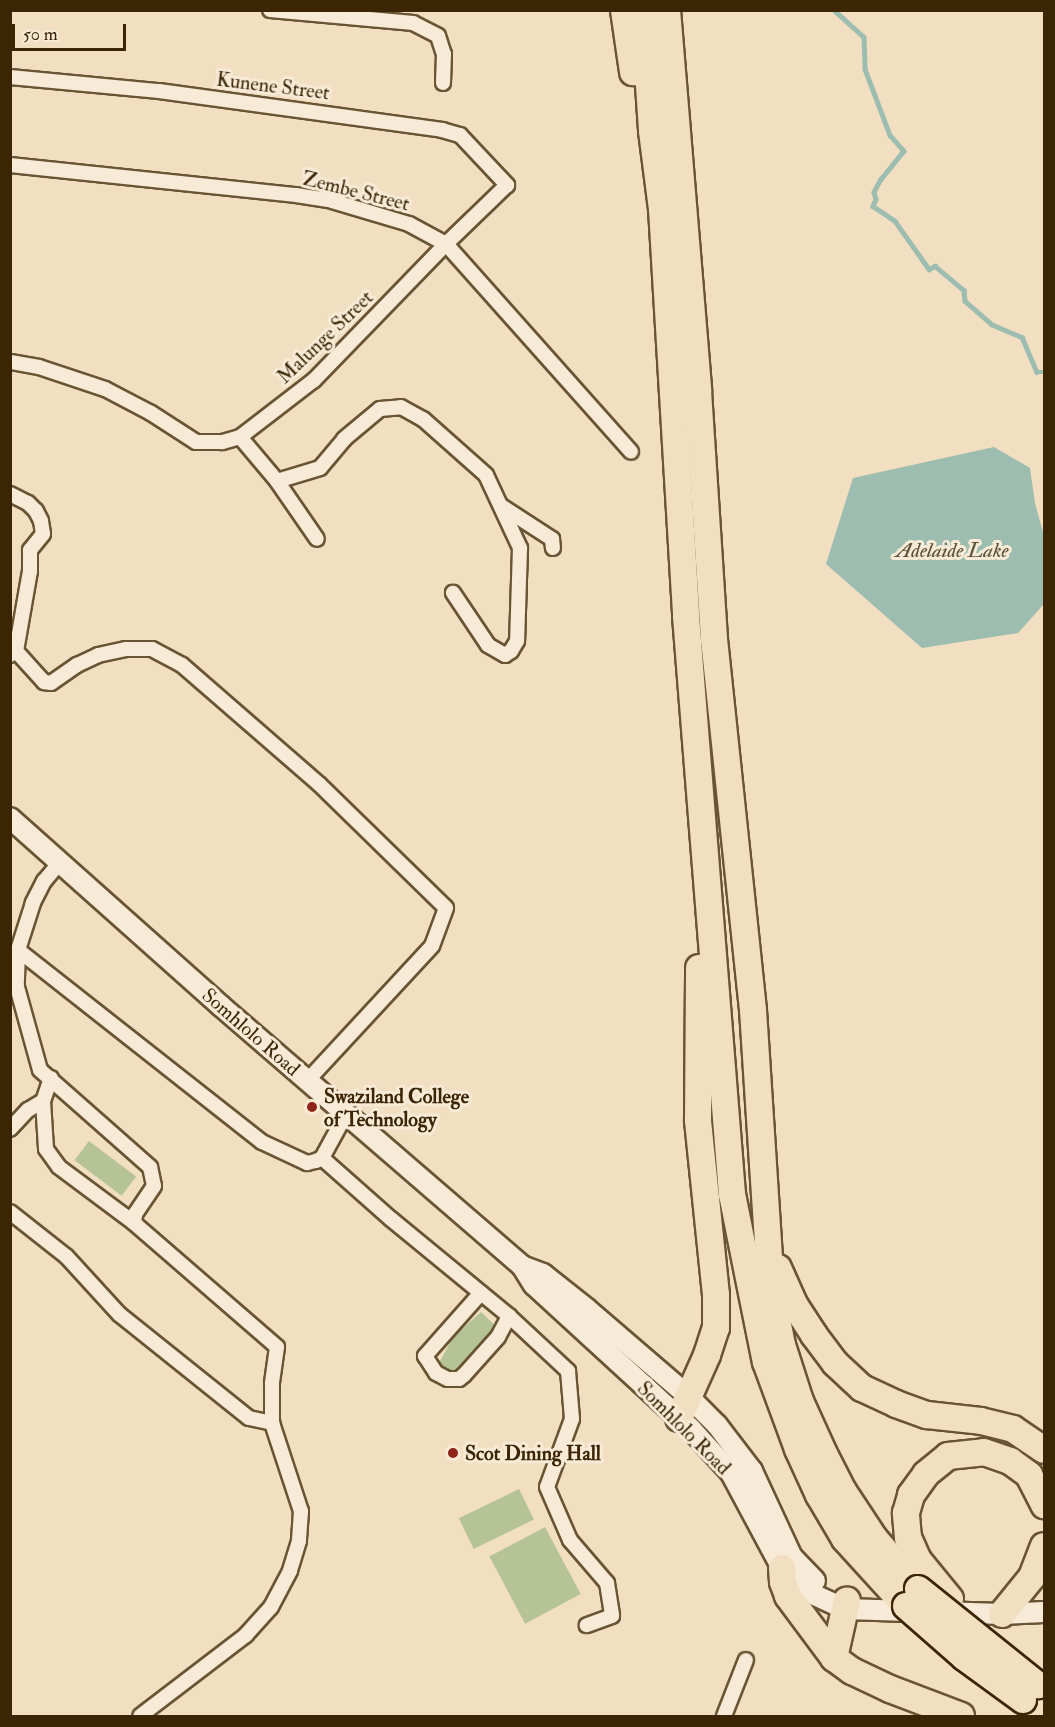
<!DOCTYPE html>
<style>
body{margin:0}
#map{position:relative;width:1055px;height:1727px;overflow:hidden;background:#f2dfc1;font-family:"IM FELL Double Pica",serif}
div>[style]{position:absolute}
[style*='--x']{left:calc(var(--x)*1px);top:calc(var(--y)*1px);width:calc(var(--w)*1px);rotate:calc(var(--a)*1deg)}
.green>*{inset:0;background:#b6c396;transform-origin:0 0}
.water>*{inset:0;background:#9cbdaf}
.stream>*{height:4.5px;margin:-2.25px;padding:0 2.25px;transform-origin:2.25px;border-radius:2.25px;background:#9cbdaf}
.roads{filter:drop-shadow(2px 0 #695433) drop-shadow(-2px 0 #695433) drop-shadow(0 2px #695433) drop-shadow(0 -2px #695433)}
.minor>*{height:14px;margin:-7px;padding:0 7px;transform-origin:7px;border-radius:7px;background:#f7ead7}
.secondary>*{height:20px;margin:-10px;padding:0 10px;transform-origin:10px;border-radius:10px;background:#f7ead7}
.motorway>*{height:26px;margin:-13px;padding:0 13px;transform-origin:13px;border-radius:13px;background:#f2dfc1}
.bridges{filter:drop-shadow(2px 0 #3b2504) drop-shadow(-2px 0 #3b2504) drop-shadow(0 2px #3b2504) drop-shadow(0 -2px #3b2504)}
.motorway-bridge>*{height:26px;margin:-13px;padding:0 13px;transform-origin:13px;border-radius:13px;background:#f2dfc1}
.dots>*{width:16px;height:16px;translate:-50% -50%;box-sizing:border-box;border:3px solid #f7ead7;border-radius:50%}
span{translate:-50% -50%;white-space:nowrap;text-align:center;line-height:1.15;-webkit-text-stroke:6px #f7ead7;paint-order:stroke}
.street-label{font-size:20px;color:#3b2504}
.poi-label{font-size:20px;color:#3b2504;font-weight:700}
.left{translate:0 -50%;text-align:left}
.water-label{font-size:21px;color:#585337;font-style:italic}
.frame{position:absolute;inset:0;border:12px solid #3b2504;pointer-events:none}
.scale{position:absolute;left:12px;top:24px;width:114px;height:27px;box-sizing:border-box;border:3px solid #3b2504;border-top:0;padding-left:8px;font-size:18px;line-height:21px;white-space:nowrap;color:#3b2504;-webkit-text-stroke:4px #f7ead7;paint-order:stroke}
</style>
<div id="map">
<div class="green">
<div style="left:89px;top:1141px;width:59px;height:24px;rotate:37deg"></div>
<div style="clip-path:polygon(481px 1312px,499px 1329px,463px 1369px,456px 1372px,448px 1369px,442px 1369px,439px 1363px,453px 1337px)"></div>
<div style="left:519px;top:1489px;width:34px;height:67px;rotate:64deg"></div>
<div style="left:545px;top:1527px;width:76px;height:63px;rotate:62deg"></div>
</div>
<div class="water">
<div style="clip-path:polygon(994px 447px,1030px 468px,1035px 503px,1044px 536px,1044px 604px,1018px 633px,922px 648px,826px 564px,853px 478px)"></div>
</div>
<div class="stream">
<div style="--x:834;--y:10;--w:40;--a:42"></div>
<div style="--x:864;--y:37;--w:32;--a:88"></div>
<div style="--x:865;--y:69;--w:71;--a:69.3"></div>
<div style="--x:890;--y:135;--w:21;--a:49"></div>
<div style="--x:904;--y:151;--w:36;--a:129"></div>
<div style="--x:881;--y:179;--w:15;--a:118"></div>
<div style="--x:874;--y:192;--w:7;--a:74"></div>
<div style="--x:876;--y:199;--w:8;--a:113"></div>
<div style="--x:873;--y:206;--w:27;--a:34"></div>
<div style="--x:895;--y:221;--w:59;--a:54.7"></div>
<div style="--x:929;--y:269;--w:7;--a:-27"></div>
<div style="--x:935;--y:266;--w:38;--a:40"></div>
<div style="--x:964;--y:290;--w:11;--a:85"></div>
<div style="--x:965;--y:301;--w:35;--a:41"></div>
<div style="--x:991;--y:324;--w:34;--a:23"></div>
<div style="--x:1022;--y:337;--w:38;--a:67"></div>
<div style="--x:1037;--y:372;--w:7;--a:0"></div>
</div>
<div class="roads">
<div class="minor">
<div style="--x:270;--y:10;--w:144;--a:5.2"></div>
<div style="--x:413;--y:23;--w:28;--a:27"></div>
<div style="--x:438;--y:36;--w:19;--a:72"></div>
<div style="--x:444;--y:54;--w:29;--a:92"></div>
<div style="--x:10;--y:77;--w:150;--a:5.4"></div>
<div style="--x:159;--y:91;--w:286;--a:7.8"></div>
<div style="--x:442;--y:130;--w:19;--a:16"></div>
<div style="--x:460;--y:135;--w:69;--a:46.8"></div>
<div style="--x:507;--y:185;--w:85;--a:136"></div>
<div style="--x:446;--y:244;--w:190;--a:134.1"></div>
<div style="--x:314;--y:380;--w:93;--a:142.4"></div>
<div style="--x:240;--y:437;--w:19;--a:164"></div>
<div style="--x:222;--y:442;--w:26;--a:180"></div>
<div style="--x:196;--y:442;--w:54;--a:-147.2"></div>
<div style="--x:151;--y:413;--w:52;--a:-152.4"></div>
<div style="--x:105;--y:389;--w:70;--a:-161.6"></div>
<div style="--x:39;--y:367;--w:29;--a:-170"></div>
<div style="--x:10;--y:165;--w:288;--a:6"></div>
<div style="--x:296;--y:195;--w:36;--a:9"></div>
<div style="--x:332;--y:201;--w:80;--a:16.6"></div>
<div style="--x:409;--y:224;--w:42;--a:28.4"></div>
<div style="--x:446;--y:244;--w:278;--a:48.3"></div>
<div style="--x:240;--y:437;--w:57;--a:49.9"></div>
<div style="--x:277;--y:481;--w:70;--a:55.4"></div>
<div style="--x:277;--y:481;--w:45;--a:-16.8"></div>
<div style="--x:320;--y:468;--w:38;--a:-50"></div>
<div style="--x:344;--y:439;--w:47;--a:-39.8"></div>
<div style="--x:380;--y:409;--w:21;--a:-5"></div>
<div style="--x:401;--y:407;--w:25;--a:29"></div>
<div style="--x:423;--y:419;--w:84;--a:41.6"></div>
<div style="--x:486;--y:475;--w:81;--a:65"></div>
<div style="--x:520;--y:548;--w:93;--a:91.8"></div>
<div style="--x:517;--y:641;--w:12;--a:121"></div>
<div style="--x:511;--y:651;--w:7;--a:146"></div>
<div style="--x:505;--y:655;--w:20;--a:-150"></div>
<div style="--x:488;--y:645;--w:63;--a:-123.9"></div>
<div style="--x:10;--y:494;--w:20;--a:27"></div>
<div style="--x:28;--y:503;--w:11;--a:45"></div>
<div style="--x:36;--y:511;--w:11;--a:63"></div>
<div style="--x:41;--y:521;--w:13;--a:81"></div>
<div style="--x:43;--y:534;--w:21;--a:129"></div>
<div style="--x:30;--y:550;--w:21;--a:90"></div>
<div style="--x:30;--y:571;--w:81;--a:99.9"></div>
<div style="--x:501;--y:506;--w:61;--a:32.9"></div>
<div style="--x:552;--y:539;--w:9;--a:84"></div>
<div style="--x:10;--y:655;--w:7;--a:-34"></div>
<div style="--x:16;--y:651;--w:42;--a:47.9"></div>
<div style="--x:44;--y:682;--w:7;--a:8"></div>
<div style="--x:51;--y:683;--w:32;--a:-35"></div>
<div style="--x:77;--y:665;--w:23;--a:-25"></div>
<div style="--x:98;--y:655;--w:29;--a:-12"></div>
<div style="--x:126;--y:649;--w:26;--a:0"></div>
<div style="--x:152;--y:649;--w:34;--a:28"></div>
<div style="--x:182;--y:665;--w:181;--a:41"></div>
<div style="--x:319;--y:784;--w:177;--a:44.3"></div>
<div style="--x:446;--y:908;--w:40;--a:110.2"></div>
<div style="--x:432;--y:946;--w:183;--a:132.8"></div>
<div style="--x:61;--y:861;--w:26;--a:130"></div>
<div style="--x:44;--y:881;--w:25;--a:117"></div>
<div style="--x:33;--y:903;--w:49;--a:107.7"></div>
<div style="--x:18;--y:950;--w:37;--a:92"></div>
<div style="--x:17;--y:987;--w:86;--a:74.5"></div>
<div style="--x:40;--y:1070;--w:147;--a:41.4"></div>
<div style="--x:150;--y:1167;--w:19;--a:78"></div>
<div style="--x:154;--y:1186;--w:34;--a:124"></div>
<div style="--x:135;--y:1214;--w:9;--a:96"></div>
<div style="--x:134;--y:1223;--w:189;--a:40.9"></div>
<div style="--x:277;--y:1347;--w:37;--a:98"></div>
<div style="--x:272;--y:1384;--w:39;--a:90"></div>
<div style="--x:272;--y:1423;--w:93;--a:71.8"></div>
<div style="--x:301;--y:1511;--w:30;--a:94"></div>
<div style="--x:299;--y:1541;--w:31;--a:107"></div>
<div style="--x:290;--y:1571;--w:41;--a:117.8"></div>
<div style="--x:271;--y:1607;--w:38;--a:132"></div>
<div style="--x:246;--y:1635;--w:133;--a:142.6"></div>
<div style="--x:18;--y:950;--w:310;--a:38.2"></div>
<div style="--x:262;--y:1142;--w:50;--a:25"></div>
<div style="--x:307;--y:1163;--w:9;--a:-13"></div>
<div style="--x:316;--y:1161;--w:7;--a:-27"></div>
<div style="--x:322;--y:1158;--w:50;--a:-61.4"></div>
<div style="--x:51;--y:1078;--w:24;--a:109"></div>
<div style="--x:43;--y:1101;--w:48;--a:86.4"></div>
<div style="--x:46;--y:1149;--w:22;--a:54"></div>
<div style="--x:59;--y:1167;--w:94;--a:36.7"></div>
<div style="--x:10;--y:1129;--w:26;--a:-47"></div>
<div style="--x:28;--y:1110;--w:17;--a:-31"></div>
<div style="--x:322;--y:1158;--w:92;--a:41.5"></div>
<div style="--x:391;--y:1219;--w:153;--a:39.4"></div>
<div style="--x:509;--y:1316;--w:81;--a:43"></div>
<div style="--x:568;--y:1371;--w:48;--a:85.2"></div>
<div style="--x:572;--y:1419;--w:72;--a:110.2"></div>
<div style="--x:547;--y:1487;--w:58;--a:66.5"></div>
<div style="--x:570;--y:1540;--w:57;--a:49.3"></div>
<div style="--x:607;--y:1583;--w:33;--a:81"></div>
<div style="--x:612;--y:1616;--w:27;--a:160"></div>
<div style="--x:10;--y:1212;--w:71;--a:38.2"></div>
<div style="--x:66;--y:1256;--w:79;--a:47.6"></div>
<div style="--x:119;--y:1314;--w:166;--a:38.7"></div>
<div style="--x:249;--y:1418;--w:24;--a:12"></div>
<div style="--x:480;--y:1294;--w:83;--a:131.6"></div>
<div style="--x:425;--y:1356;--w:20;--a:57"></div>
<div style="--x:436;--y:1373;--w:13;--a:27"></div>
<div style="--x:448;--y:1379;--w:11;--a:0"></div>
<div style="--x:459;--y:1379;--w:6;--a:-39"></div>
<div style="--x:464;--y:1375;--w:51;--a:-48.2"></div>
<div style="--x:498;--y:1337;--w:24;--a:-62"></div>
<div style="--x:724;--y:1716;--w:60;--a:-68.6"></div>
</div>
<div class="secondary">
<div style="--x:10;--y:818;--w:283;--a:41.7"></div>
<div style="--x:221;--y:1006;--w:398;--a:40.8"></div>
<div style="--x:522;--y:1266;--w:22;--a:58"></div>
<div style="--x:534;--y:1285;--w:213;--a:42.5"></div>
<div style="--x:691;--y:1429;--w:59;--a:47.7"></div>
<div style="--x:731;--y:1473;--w:108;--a:61.8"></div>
<div style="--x:782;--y:1568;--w:35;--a:43"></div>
<div style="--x:808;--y:1592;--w:41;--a:24.7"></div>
<div style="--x:845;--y:1609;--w:157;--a:1.8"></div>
<div style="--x:1002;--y:1614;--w:42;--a:-2.7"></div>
<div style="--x:522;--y:1266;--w:22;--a:21"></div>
<div style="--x:543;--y:1274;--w:56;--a:38.5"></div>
<div style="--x:587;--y:1309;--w:132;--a:40.7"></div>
<div style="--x:687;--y:1395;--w:42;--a:45"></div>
<div style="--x:717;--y:1425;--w:58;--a:52.7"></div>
<div style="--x:752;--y:1471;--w:95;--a:65.1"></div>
<div style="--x:792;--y:1557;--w:33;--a:46"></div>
</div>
<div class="motorway">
<div style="--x:624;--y:10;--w:63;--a:81.7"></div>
<div style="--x:644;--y:10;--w:121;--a:86.2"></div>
<div style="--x:652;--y:131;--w:79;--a:82.7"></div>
<div style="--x:662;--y:209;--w:408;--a:86.6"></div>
<div style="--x:686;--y:616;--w:580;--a:85.45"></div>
<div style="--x:732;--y:1194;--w:171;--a:78.6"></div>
<div style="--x:766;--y:1362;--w:93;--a:69.8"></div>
<div style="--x:798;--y:1449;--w:51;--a:65.5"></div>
<div style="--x:819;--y:1495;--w:51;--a:59.4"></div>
<div style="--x:845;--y:1539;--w:91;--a:47.7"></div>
<div style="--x:667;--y:10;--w:382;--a:85.3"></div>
<div style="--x:698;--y:391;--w:249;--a:86.3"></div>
<div style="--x:714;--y:639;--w:373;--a:84"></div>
<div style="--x:753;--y:1010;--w:280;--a:86.3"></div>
<div style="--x:771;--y:1289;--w:57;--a:78.9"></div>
<div style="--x:782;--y:1345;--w:59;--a:72.2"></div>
<div style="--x:800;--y:1401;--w:58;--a:65.6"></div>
<div style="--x:824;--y:1454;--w:42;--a:62.8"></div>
<div style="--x:843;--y:1491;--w:56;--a:56.6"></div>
<div style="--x:874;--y:1538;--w:67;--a:49.2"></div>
<div style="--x:778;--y:1268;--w:39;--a:66"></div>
<div style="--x:794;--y:1304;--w:37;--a:57"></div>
<div style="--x:814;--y:1335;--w:35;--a:53"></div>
<div style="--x:835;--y:1363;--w:37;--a:43"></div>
<div style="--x:862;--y:1388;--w:38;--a:25"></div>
<div style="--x:896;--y:1404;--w:33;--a:20"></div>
<div style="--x:927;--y:1415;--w:54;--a:6.3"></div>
<div style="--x:981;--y:1421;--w:33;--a:14"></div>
<div style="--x:1013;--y:1429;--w:37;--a:34"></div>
<div style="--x:679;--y:1418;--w:69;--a:-66"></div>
<div style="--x:707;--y:1355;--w:28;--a:-72"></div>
<div style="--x:716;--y:1328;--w:33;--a:-90"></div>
<div style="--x:716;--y:1295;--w:176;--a:-95.9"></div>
<div style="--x:698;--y:1120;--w:152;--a:-89.6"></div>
<div style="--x:782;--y:1568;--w:14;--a:86"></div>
<div style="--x:783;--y:1582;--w:15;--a:70"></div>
<div style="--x:788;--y:1596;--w:77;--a:53.4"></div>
<div style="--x:834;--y:1658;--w:22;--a:36"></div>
<div style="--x:852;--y:1671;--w:42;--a:25.3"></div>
<div style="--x:890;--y:1689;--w:76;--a:20.8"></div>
<div style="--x:950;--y:1599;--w:50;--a:-129.4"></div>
<div style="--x:918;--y:1560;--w:24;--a:-114"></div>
<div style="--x:908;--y:1538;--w:25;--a:-95"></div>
<div style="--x:906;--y:1513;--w:19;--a:-74"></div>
<div style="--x:911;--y:1495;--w:26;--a:-54"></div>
<div style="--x:926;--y:1474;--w:28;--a:-39"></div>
<div style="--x:948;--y:1456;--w:36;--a:-6"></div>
<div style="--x:984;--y:1452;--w:28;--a:19"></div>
<div style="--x:1010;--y:1461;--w:24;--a:36"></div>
<div style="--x:1029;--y:1475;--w:34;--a:63"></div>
<div style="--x:1002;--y:1614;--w:48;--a:-51"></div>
<div style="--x:1032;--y:1577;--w:33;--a:-69"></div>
<div style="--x:834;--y:1658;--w:59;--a:-77.4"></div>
<div style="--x:1023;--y:1700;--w:24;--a:30"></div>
</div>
</div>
<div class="bridges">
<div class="motorway-bridge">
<div style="--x:918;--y:1589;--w:154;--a:38.7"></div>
<div style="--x:906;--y:1606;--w:77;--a:41.3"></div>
<div style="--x:964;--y:1657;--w:73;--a:36.1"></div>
</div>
</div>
<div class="dots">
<div style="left:312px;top:1107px;background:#8f2418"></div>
<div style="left:453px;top:1453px;background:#8f2418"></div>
</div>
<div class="street-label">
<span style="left:273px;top:86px;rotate:7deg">Kunene Street</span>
<span style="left:356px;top:191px;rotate:14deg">Zembe Street</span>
<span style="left:325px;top:337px;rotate:-44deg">Malunge Street</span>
<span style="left:251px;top:1032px;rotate:41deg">Somhlolo Road</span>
<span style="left:684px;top:1428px;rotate:45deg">Somhlolo Road</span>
</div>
<div class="poi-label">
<span class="left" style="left:324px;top:1108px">Swaziland College<br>of Technology</span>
<span class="left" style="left:465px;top:1453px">Scot Dining Hall</span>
</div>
<div class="water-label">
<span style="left:952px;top:551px">Adelaide Lake</span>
</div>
<div class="frame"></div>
<div class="scale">50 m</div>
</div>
